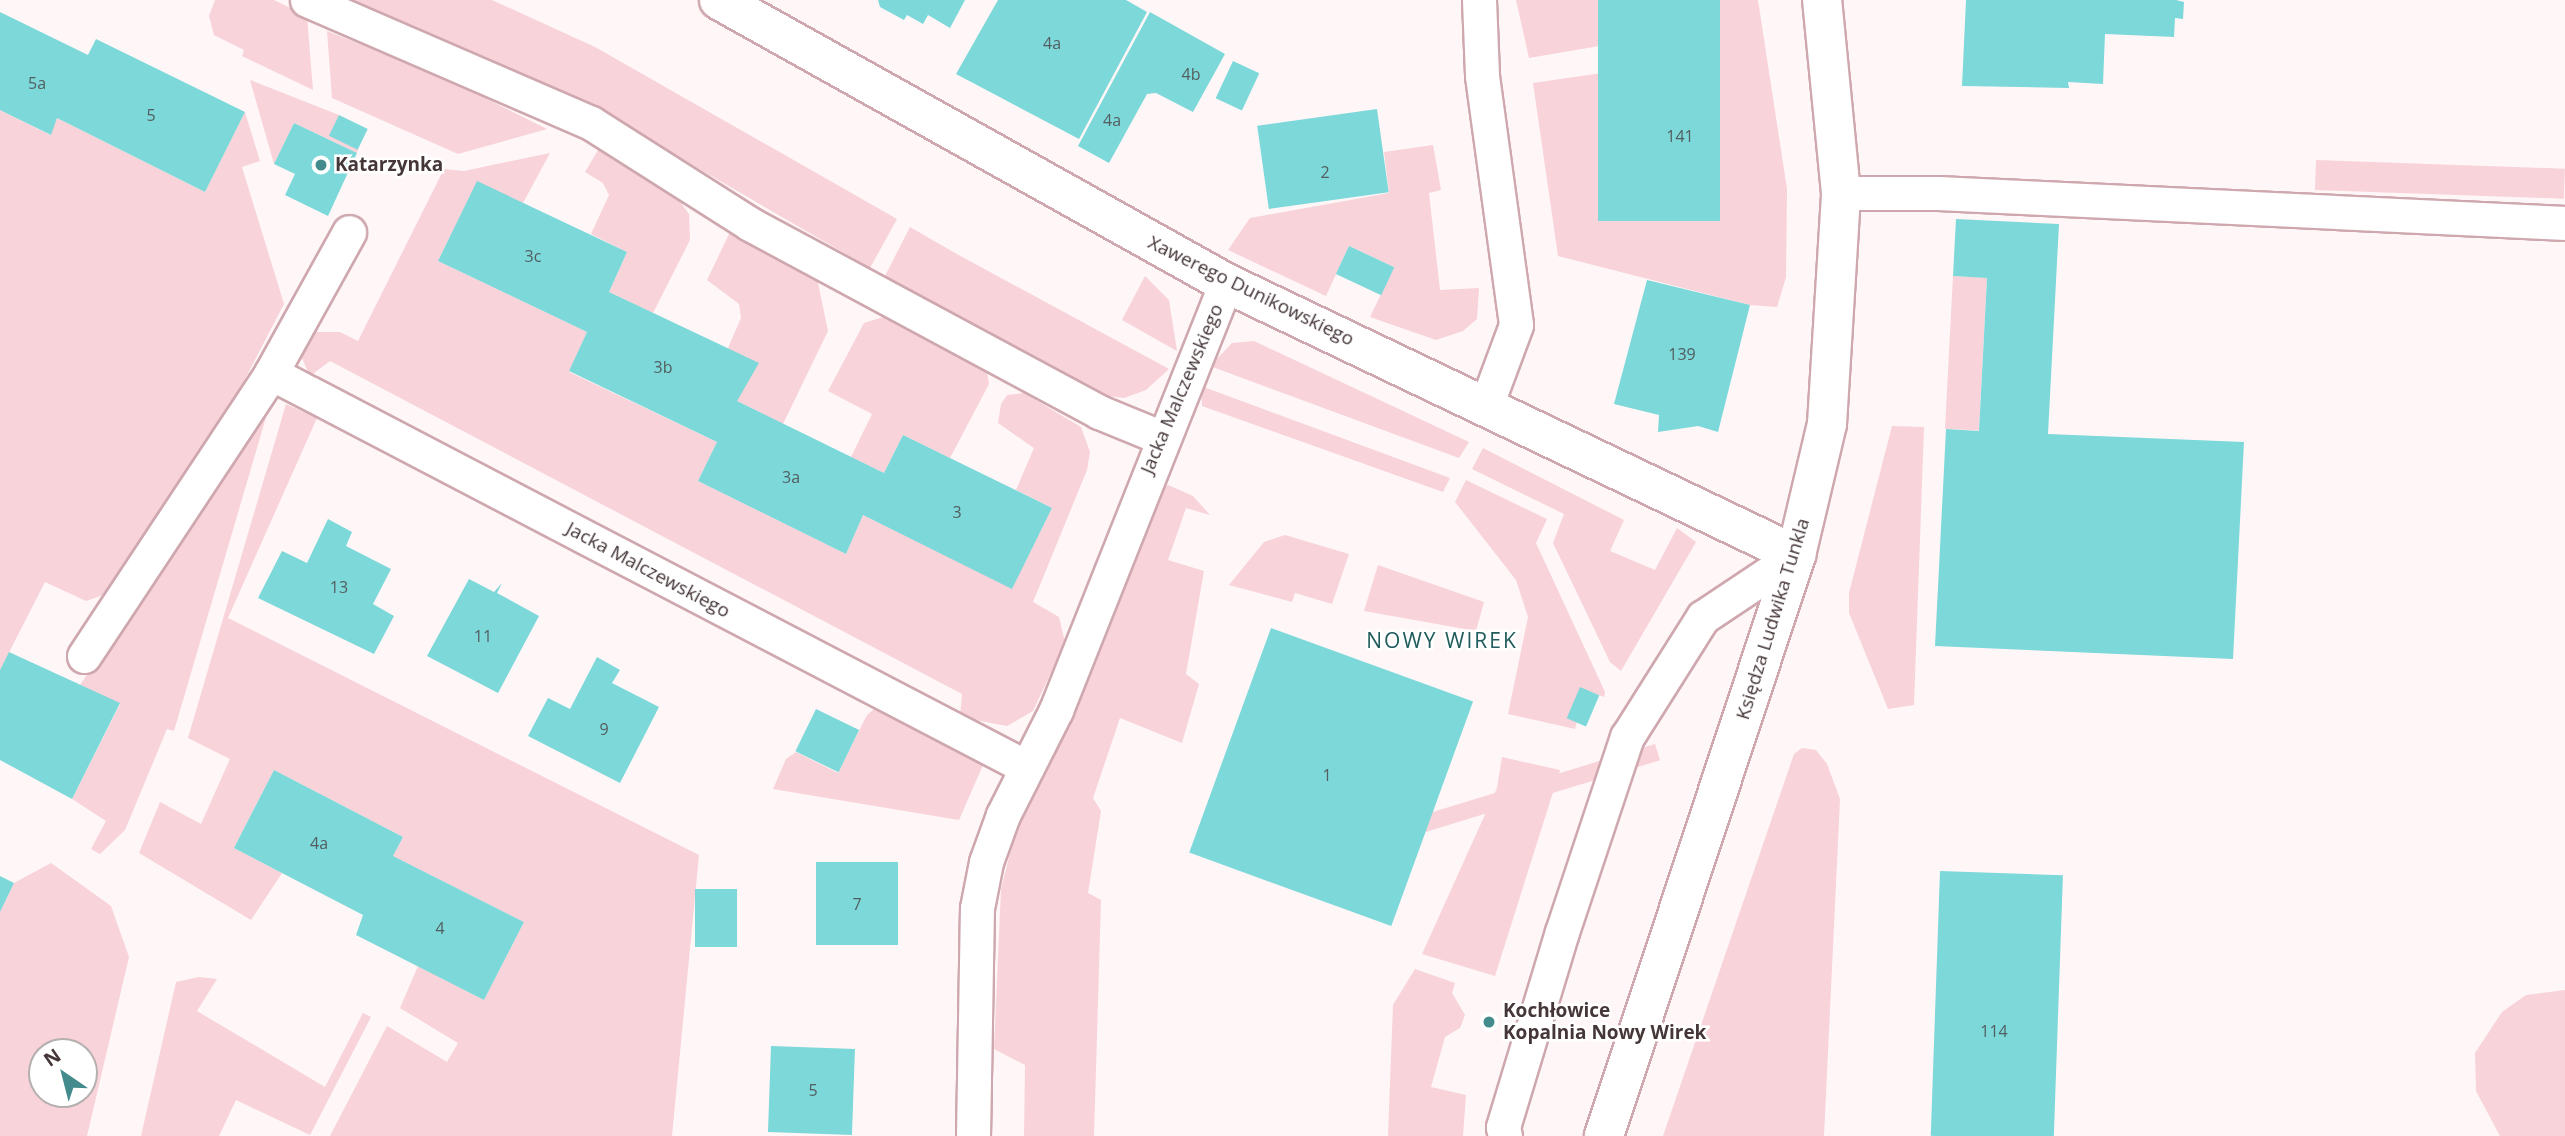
<!DOCTYPE html>
<meta charset="utf-8">
<style>
body{margin:0}
#map{position:relative;width:2565px;height:1136px;overflow:hidden;background:#fff6f8;font-family:"Open Sans",sans-serif}
div>[style]{position:absolute}
[style*='--x']{left:calc(var(--x)*1px);top:calc(var(--y)*1px);width:calc(var(--w)*1px);rotate:calc(var(--a)*1deg)}
.green>*{inset:0;background:#f8d3d9;transform-origin:0 0}
.building>*{inset:0;background:#7cd8d9;transform-origin:0 0}
.roads{filter:drop-shadow(2px 0 #cea8ae) drop-shadow(-2px 0 #cea8ae) drop-shadow(0 2px #cea8ae) drop-shadow(0 -2px #cea8ae)}
.lane>*{height:33px;margin:-16.5px;padding:0 16.5px;transform-origin:16.5px;border-radius:16.5px;background:#fff}
.street>*{height:38px;margin:-19px;padding:0 19px;transform-origin:19px;border-radius:19px;background:#fff}
.secondary>*{height:38px;margin:-19px;padding:0 19px;transform-origin:19px;border-radius:19px;background:#fff}
.dots>*{width:19px;height:19px;translate:-50% -50%;box-sizing:border-box;border:4px solid #fff;border-radius:50%}
span{translate:-50% -50%;white-space:nowrap;text-align:center;line-height:1.15;-webkit-text-stroke:5px #fff;paint-order:stroke}
.number-label{font-size:16px;color:#535e60}
.number-label span{-webkit-text-stroke-width:0}
.poi-label{font-size:19px;color:#453638;font-weight:700}
.left{translate:0 -50%;text-align:left}
.street-label{font-size:19px;color:#453638}
.neighbourhood-label{font-size:21px;color:#215c5c;letter-spacing:2px}
.north{position:absolute;left:28px;top:1038px;width:70px;height:70px;box-sizing:border-box;background:#fff;border:2px solid #b5afaf;border-radius:50%;rotate:325deg;font-size:19px;font-weight:700;line-height:28px;text-align:center;color:#453638}
.north::after{content:'';display:block;margin:auto;width:24px;height:32px;background:#438b8c;clip-path:polygon(50% 0,100% 100%,50% 72%,0 100%)}
</style>
<div id="map">
<div class="green">
<div style="clip-path:polygon(215px 0,274px 0,307px 16px,313px 90px,242px 56px,244px 50px,214px 35px,209px 16px)"></div>
<div style="clip-path:polygon(348px 0,492px 0,595px 47px,897px 219px,870px 268px,599px 111px)"></div>
<div style="clip-path:polygon(1516px 0,1598px 0,1605px 45px,1529px 58px)"></div>
<div style="clip-path:polygon(1720px 0,1758px 0,1787px 189px,1786px 277px,1777px 307px,1750px 305px,1558px 256px,1533px 83px,1609px 72px)"></div>
<div style="clip-path:polygon(327px 31px,441px 76px,547px 129px,458px 154px,332px 98px)"></div>
<div style="clip-path:polygon(250px 80px,339px 115px,330px 135px,358px 149px,357px 153px,294px 123px,274px 164px)"></div>
<div style="clip-path:polygon(0 110px,50px 135px,57px 118px,205px 192px,245px 112px,260px 161px,242px 167px,284px 304px,228px 412px,106px 594px,86px 601px,45px 582px,0 670px)"></div>
<div style="clip-path:polygon(1433px 145px,1441px 190px,1429px 193px,1440px 290px,1479px 288px,1477px 319px,1463px 331px,1436px 340px,1370px 317px,1394px 267px,1349px 246px,1326px 296px,1228px 250px,1250px 218px,1389px 193px,1384px 152px)"></div>
<div style="clip-path:polygon(598px 150px,679px 200px,689px 214px,690px 240px,653px 313px,609px 292px,627px 252px,591px 234px,609px 195px,603px 183px,585px 172px)"></div>
<div style="clip-path:polygon(550px 153px,523px 203px,477px 182px,438px 261px,587px 332px,569px 372px,717px 442px,698px 481px,846px 554px,863px 515px,1012px 588px,1052px 508px,1016px 490px,1034px 448px,998px 423px,1001px 404px,1007px 395px,1024px 393px,1081px 427px,1090px 452px,1087px 470px,1033px 602px,1059px 617px,1065px 642px,1033px 711px,1007px 726px,960px 717px,962px 694px,330px 361px,310px 376px,299px 352px,311px 332px,340px 332px,358px 341px,444px 169px,464px 171px)"></div>
<div style="left:2316px;top:160px;width:249px;height:30px;rotate:2deg"></div>
<div style="clip-path:polygon(910px 227px,955px 253px,1169px 369px,1146px 390px,1124px 398px,1107px 396px,969px 323px,885px 276px)"></div>
<div style="clip-path:polygon(730px 232px,817px 278px,828px 331px,783px 424px,737px 401px,728px 348px,741px 318px,739px 304px,707px 280px)"></div>
<div style="clip-path:polygon(1145px 276px,1169px 300px,1177px 351px,1122px 320px)"></div>
<div style="left:1953px;top:276px;width:34px;height:153px;rotate:3deg"></div>
<div style="clip-path:polygon(883px 317px,987px 372px,989px 384px,950px 458px,903px 435px,884px 473px,851px 457px,872px 414px,828px 391px,864px 323px)"></div>
<div style="clip-path:polygon(1254px 341px,1469px 442px,1459px 458px,1210px 366px,1232px 343px)"></div>
<div style="clip-path:polygon(1201px 386px,1450px 478px,1443px 492px,1202px 406px)"></div>
<div style="clip-path:polygon(286px 404px,317px 418px,228px 618px,699px 855px,672px 1136px,330px 1136px,387px 1026px,447px 1062px,458px 1043px,400px 1008px,418px 966px,484px 1000px,524px 922px,393px 856px,403px 837px,274px 770px,234px 848px,282px 873px,251px 920px,139px 853px,160px 802px,201px 824px,230px 759px,188px 738px)"></div>
<div style="clip-path:polygon(269px 407px,174px 731px,167px 729px,125px 830px,100px 854px,91px 849px,106px 821px,72px 799px,120px 704px,80px 685px)"></div>
<div style="clip-path:polygon(1892px 426px,1924px 427px,1914px 705px,1888px 709px,1849px 613px,1849px 593px)"></div>
<div style="clip-path:polygon(1483px 448px,1624px 520px,1610px 551px,1655px 570px,1677px 528px,1696px 542px,1621px 671px,1610px 662px,1553px 543px,1564px 514px,1472px 469px)"></div>
<div style="clip-path:polygon(1466px 480px,1547px 519px,1536px 543px,1605px 692px,1604px 697px,1580px 688px,1569px 719px,1577px 721px,1575px 729px,1508px 714px,1528px 617px,1516px 580px,1455px 502px)"></div>
<div style="clip-path:polygon(1168px 485px,1193px 496px,1210px 515px,1186px 508px,1168px 560px,1204px 571px,1186px 674px,1199px 684px,1182px 743px,1120px 718px,1093px 798px,1101px 811px,1088px 893px,1101px 900px,1094px 1136px,1024px 1136px,1025px 1065px,994px 1049px,1001px 889px,1020px 813px,1078px 701px,1159px 491px)"></div>
<div style="clip-path:polygon(1285px 535px,1349px 554px,1332px 604px,1295px 593px,1292px 602px,1229px 585px,1264px 542px)"></div>
<div style="clip-path:polygon(1378px 565px,1484px 602px,1476px 631px,1364px 611px)"></div>
<div style="clip-path:polygon(877px 707px,983px 765px,959px 820px,773px 789px,786px 759px,796px 752px,838px 773px,867px 715px)"></div>
<div style="left:1655px;top:744px;width:17px;height:252px;rotate:73deg"></div>
<div style="clip-path:polygon(1802px 748px,1816px 750px,1827px 764px,1840px 799px,1824px 1136px,1663px 1136px,1794px 754px)"></div>
<div style="clip-path:polygon(1502px 757px,1560px 770px,1495px 976px,1422px 954px,1497px 788px)"></div>
<div style="clip-path:polygon(evenodd,51px 863px,111px 906px,129px 957px,87px 1136px,0 1136px,0 912px,14px 883px,51px 863px,42px 1052px,84px 1052px,84px 1094px,42px 1094px,42px 1052px)"></div>
<div style="clip-path:polygon(1415px 969px,1455px 983px,1452px 993px,1465px 1015px,1460px 1028px,1445px 1037px,1431px 1087px,1466px 1095px,1463px 1136px,1388px 1136px,1393px 1005px)"></div>
<div style="clip-path:polygon(199px 977px,217px 979px,197px 1011px,325px 1087px,363px 1013px,371px 1017px,310px 1135px,236px 1100px,219px 1136px,141px 1136px,176px 982px)"></div>
<div style="clip-path:polygon(2565px 990px,2565px 1136px,2500px 1136px,2476px 1091px,2475px 1053px,2502px 1012px,2526px 995px)"></div>
</div>
<div class="building">
<div style="clip-path:polygon(878px 0,965px 0,950px 28px,928px 15px,923px 24px,907px 15px,904px 20px,880px 7px)"></div>
<div style="clip-path:polygon(998px 0,1126px 0,1147px 12px,1079px 139px,956px 74px)"></div>
<div style="left:1598px;top:0;width:122px;height:221px"></div>
<div style="clip-path:polygon(1966px 0,2176px 0,2184px 2px,2183px 19px,2175px 18px,2174px 37px,2105px 34px,2103px 84px,2068px 82px,2069px 88px,1962px 86px)"></div>
<div style="clip-path:polygon(0 12px,88px 55px,96px 39px,245px 112px,205px 192px,57px 118px,51px 135px,0 110px)"></div>
<div style="clip-path:polygon(1150px 12px,1225px 54px,1193px 112px,1156px 93px,1147px 94px,1109px 163px,1078px 146px)"></div>
<div style="left:1233px;top:61px;width:29px;height:41px;rotate:25deg"></div>
<div style="left:1377px;top:109px;width:84px;height:121px;rotate:82deg"></div>
<div style="left:339px;top:115px;width:32px;height:23px;rotate:26deg"></div>
<div style="clip-path:polygon(294px 123px,357px 153px,328px 216px,285px 195px,295px 174px,274px 164px)"></div>
<div style="clip-path:polygon(477px 181px,627px 252px,609px 292px,759px 363px,737px 401px,884px 473px,903px 435px,1052px 508px,1012px 589px,863px 515px,846px 554px,698px 481px,717px 442px,569px 371px,587px 332px,438px 261px)"></div>
<div style="clip-path:polygon(1956px 219px,2059px 224px,2048px 434px,2244px 442px,2233px 659px,1935px 646px,1946px 429px,1979px 431px,1987px 278px,1953px 276px)"></div>
<div style="left:1349px;top:246px;width:50px;height:31px;rotate:25deg"></div>
<div style="clip-path:polygon(1647px 280px,1750px 305px,1718px 432px,1698px 426px,1658px 432px,1659px 415px,1614px 404px)"></div>
<div style="clip-path:polygon(328px 519px,352px 532px,346px 546px,391px 569px,373px 604px,394px 616px,374px 654px,258px 598px,282px 551px,307px 563px)"></div>
<div style="clip-path:polygon(469px 579px,494px 592px,502px 583px,497px 593px,539px 616px,498px 693px,427px 656px)"></div>
<div style="left:1271px;top:628px;width:215px;height:239px;rotate:20deg"></div>
<div style="clip-path:polygon(9px 652px,120px 703px,72px 799px,0 760px,0 670px)"></div>
<div style="clip-path:polygon(597px 657px,620px 670px,612px 683px,659px 707px,620px 783px,528px 736px,548px 698px,570px 709px)"></div>
<div style="left:1580px;top:687px;width:21px;height:34px;rotate:23deg"></div>
<div style="left:816px;top:709px;width:48px;height:47px;rotate:26deg"></div>
<div style="clip-path:polygon(274px 770px,403px 837px,393px 856px,524px 922px,484px 1000px,356px 935px,363px 915px,234px 848px)"></div>
<div style="left:816px;top:862px;width:82px;height:83px"></div>
<div style="left:1940px;top:871px;width:123px;height:265px;rotate:2deg"></div>
<div style="clip-path:polygon(0 876px,14px 883px,0 912px)"></div>
<div style="left:695px;top:889px;width:42px;height:58px"></div>
<div style="left:771px;top:1046px;width:84px;height:86px;rotate:2deg"></div>
</div>
<div class="roads">
<div class="lane">
<div style="--x:307;--y:0;--w:309;--a:23.4"></div>
<div style="--x:591;--y:123;--w:188;--a:32.4"></div>
<div style="--x:750;--y:224;--w:396;--a:28.3"></div>
<div style="--x:1099;--y:412;--w:66;--a:22.3"></div>
<div style="--x:1479;--y:0;--w:76;--a:87.7"></div>
<div style="--x:1482;--y:76;--w:251;--a:82.2"></div>
<div style="--x:1516;--y:325;--w:83;--a:110.4"></div>
<div style="--x:1841;--y:193;--w:97;--a:0"></div>
<div style="--x:1938;--y:193;--w:628;--a:2.74"></div>
<div style="--x:271;--y:373;--w:852;--a:27.56"></div>
<div style="--x:84;--y:656;--w:339;--a:-56.5"></div>
<div style="--x:271;--y:373;--w:161;--a:-61"></div>
<div style="--x:973;--y:1136;--w:228;--a:-89"></div>
<div style="--x:977;--y:908;--w:47;--a:-78.9"></div>
<div style="--x:986;--y:862;--w:50;--a:-70.1"></div>
<div style="--x:1003;--y:815;--w:118;--a:-63.2"></div>
<div style="--x:1056;--y:710;--w:460;--a:-68.3"></div>
<div style="--x:1505;--y:1136;--w:9;--a:-103"></div>
<div style="--x:1503;--y:1127;--w:204;--a:-73.2"></div>
<div style="--x:1562;--y:932;--w:206;--a:-71.6"></div>
<div style="--x:1627;--y:737;--w:142;--a:-57.7"></div>
<div style="--x:1703;--y:617;--w:112;--a:-33.7"></div>
</div>
<div class="street">
<div style="--x:719;--y:0;--w:581;--a:29.17"></div>
<div style="--x:1226;--y:283;--w:632;--a:25.51"></div>
</div>
<div class="secondary">
<div style="--x:1604;--y:1136;--w:612;--a:-71.71"></div>
<div style="--x:1796;--y:555;--w:135;--a:-76.7"></div>
<div style="--x:1827;--y:424;--w:231;--a:-86.5"></div>
<div style="--x:1841;--y:193;--w:194;--a:-95.6"></div>
</div>
</div>
<div class="dots">
<div style="left:321px;top:165px;background:#438b8c"></div>
<div style="left:1489px;top:1022px;background:#438b8c"></div>
</div>
<div class="number-label">
<span style="left:1052px;top:43px">4a</span>
<span style="left:1191px;top:74px">4b</span>
<span style="left:37px;top:83px">5a</span>
<span style="left:151px;top:115px">5</span>
<span style="left:1112px;top:120px">4a</span>
<span style="left:1680px;top:136px">141</span>
<span style="left:1325px;top:172px">2</span>
<span style="left:533px;top:256px">3c</span>
<span style="left:1682px;top:354px">139</span>
<span style="left:663px;top:367px">3b</span>
<span style="left:791px;top:477px">3a</span>
<span style="left:957px;top:512px">3</span>
<span style="left:339px;top:587px">13</span>
<span style="left:483px;top:636px">11</span>
<span style="left:604px;top:729px">9</span>
<span style="left:1327px;top:775px">1</span>
<span style="left:319px;top:843px">4a</span>
<span style="left:857px;top:904px">7</span>
<span style="left:440px;top:928px">4</span>
<span style="left:1994px;top:1031px">114</span>
<span style="left:813px;top:1090px">5</span>
</div>
<div class="poi-label">
<span class="left" style="left:335px;top:165px">Katarzynka</span>
<span class="left" style="left:1503px;top:1022px">Kochłowice<br>Kopalnia Nowy Wirek</span>
</div>
<div class="street-label">
<span style="left:1251px;top:291px;rotate:26deg">Xawerego Dunikowskiego</span>
<span style="left:1182px;top:389px;rotate:-67deg">Jacka Malczewskiego</span>
<span style="left:648px;top:570px;rotate:28deg">Jacka Malczewskiego</span>
<span style="left:1773px;top:619px;rotate:-73deg">Księdza Ludwika Tunkla</span>
</div>
<div class="neighbourhood-label">
<span style="left:1442px;top:640px">NOWY WIREK</span>
</div>
<div class="north">N</div>
</div>
